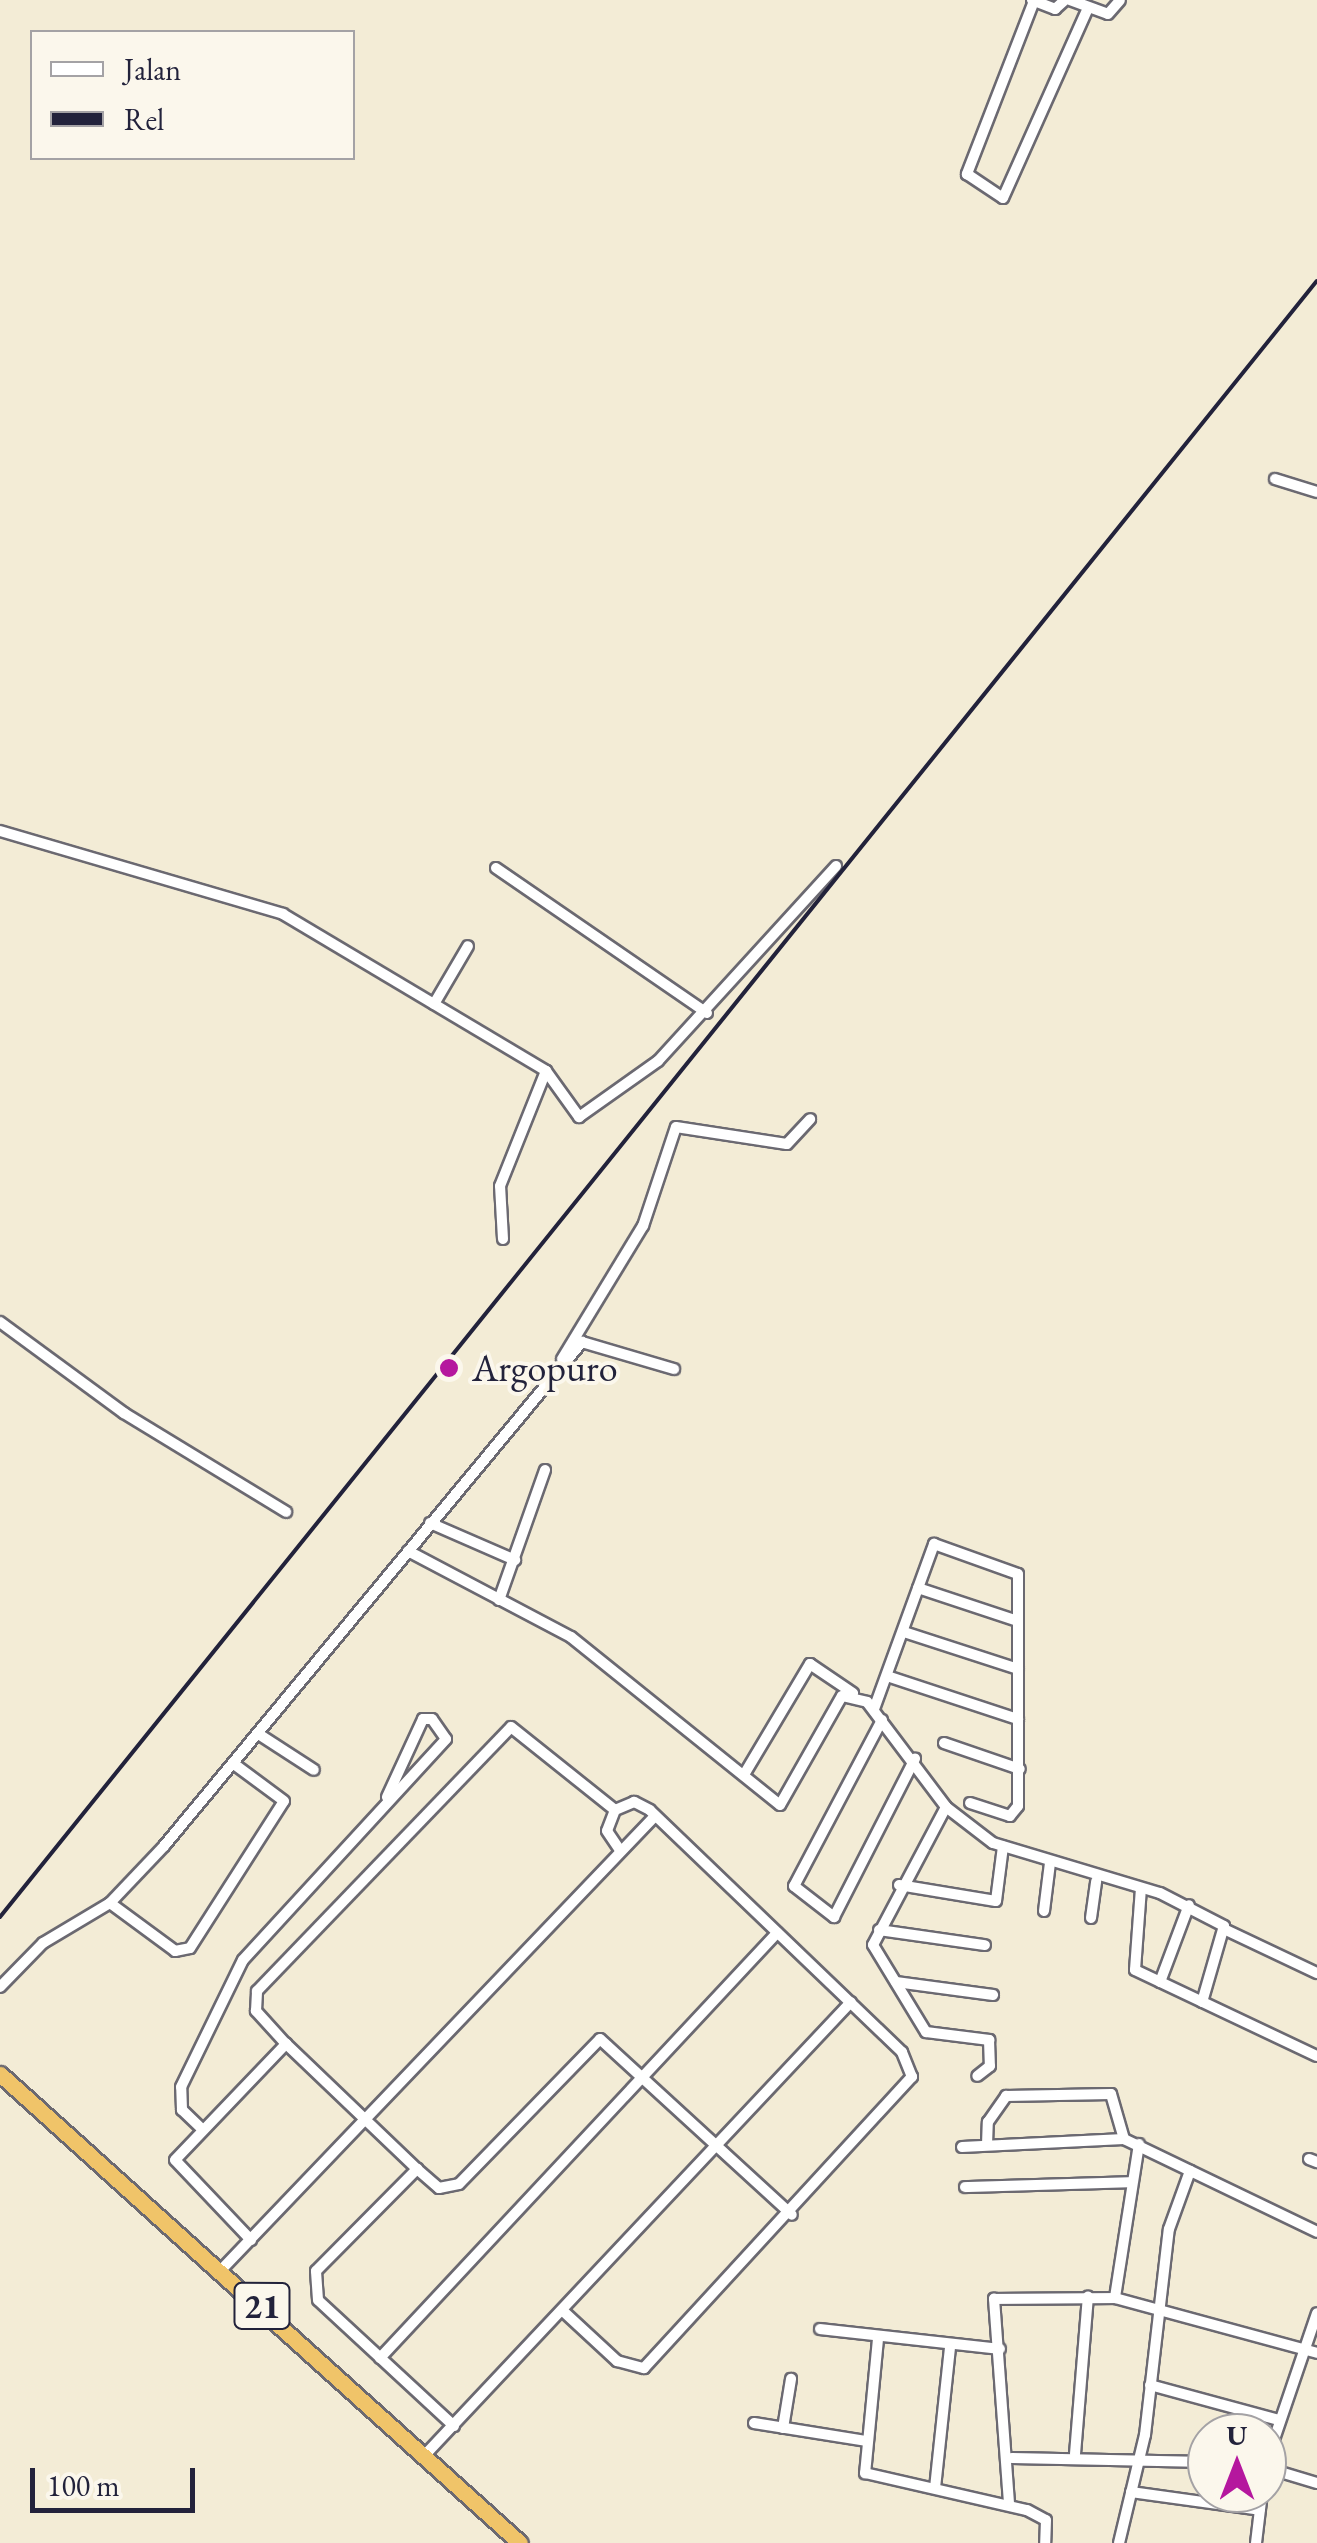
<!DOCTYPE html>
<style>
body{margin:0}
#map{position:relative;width:1317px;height:2543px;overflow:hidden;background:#f3ecd6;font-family:"EB Garamond",serif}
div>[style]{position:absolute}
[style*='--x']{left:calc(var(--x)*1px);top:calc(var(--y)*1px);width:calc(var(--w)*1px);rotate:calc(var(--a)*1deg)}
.roads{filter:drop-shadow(2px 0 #6b6971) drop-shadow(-2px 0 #6b6971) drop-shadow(0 2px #6b6971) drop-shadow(0 -2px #6b6971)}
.minor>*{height:10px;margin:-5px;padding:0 5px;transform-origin:5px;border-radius:5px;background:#fff}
.trunk>*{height:15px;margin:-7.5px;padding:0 7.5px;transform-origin:7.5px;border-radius:7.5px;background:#f0c469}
.rail>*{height:4px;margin:-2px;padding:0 2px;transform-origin:2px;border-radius:2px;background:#22223b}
.dots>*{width:28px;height:28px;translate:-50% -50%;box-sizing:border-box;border:5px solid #fbf7ec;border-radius:50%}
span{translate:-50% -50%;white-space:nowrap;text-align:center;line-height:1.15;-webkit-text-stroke:8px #fbf7ec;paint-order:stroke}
.shield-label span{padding:2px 8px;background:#fbf7ec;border:2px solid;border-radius:8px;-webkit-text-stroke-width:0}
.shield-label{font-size:35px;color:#22223b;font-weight:700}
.poi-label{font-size:38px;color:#22223b}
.left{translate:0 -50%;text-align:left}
.legend{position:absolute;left:30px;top:30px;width:325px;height:130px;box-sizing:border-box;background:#fbf7ec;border:2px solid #a4a2a5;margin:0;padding:12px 18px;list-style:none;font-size:30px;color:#22223b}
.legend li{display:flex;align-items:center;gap:20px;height:50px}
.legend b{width:50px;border:2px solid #a4a2a5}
.north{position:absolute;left:1187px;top:2413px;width:100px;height:100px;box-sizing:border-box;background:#fbf7ec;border:2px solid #a4a2a5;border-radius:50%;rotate:0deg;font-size:28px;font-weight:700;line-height:40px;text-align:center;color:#22223b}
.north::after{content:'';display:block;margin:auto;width:35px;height:45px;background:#b5179e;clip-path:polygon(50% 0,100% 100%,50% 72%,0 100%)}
.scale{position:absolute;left:30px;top:2468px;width:165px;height:45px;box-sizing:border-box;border:5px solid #22223b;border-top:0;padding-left:12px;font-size:30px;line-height:35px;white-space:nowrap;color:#22223b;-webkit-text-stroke:8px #fbf7ec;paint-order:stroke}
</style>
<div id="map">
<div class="roads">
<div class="minor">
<div style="--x:1032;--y:0;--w:25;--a:21"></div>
<div style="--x:1055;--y:9;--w:13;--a:-42"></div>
<div style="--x:1070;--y:0;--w:40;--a:20.2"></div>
<div style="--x:1108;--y:14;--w:18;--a:-49"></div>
<div style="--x:1034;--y:1;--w:186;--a:111.2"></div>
<div style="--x:967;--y:174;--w:43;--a:33.7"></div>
<div style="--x:1003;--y:198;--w:208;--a:-65.9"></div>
<div style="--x:1275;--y:479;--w:44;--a:17.2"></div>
<div style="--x:0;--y:831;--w:295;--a:16.3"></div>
<div style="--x:283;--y:914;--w:306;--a:30.8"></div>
<div style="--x:546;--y:1071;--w:57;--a:54.3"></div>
<div style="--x:579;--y:1117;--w:97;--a:-35.3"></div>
<div style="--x:658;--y:1061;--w:264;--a:-47.6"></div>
<div style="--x:496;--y:868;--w:256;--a:34.5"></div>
<div style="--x:434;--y:1004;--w:67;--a:-59.6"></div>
<div style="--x:503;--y:1239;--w:53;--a:-93.2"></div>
<div style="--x:500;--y:1186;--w:124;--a:-68.2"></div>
<div style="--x:0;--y:1322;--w:154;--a:36.3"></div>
<div style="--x:124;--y:1413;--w:190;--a:31.4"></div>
<div style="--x:562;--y:1359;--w:156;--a:-58.7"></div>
<div style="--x:643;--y:1226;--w:104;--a:-71.6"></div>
<div style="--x:676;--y:1127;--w:112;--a:8.7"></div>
<div style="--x:787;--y:1144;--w:34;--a:-47"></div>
<div style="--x:430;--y:1523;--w:93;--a:23.5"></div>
<div style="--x:408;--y:1551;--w:184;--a:27.8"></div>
<div style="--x:571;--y:1637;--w:268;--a:38.8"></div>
<div style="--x:780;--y:1805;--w:125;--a:-60.4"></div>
<div style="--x:842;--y:1696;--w:26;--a:13"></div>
<div style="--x:867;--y:1702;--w:131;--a:53"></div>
<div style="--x:946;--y:1807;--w:156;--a:117.9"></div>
<div style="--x:873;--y:1945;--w:102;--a:58.7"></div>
<div style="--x:926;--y:2032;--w:64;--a:7.2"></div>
<div style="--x:989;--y:2040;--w:26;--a:88"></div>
<div style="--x:990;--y:2066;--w:16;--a:142"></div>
<div style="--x:918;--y:1588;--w:105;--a:18.3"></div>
<div style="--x:499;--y:1600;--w:138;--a:-70.5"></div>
<div style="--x:904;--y:1632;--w:120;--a:18"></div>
<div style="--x:890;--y:1677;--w:135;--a:18.2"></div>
<div style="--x:874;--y:1709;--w:176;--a:-70"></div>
<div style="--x:934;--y:1544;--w:89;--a:19.7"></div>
<div style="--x:1018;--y:1574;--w:232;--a:90"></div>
<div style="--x:1018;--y:1806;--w:13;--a:129"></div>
<div style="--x:1010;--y:1816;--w:42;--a:-162"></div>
<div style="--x:882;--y:1720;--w:188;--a:117.9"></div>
<div style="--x:794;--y:1886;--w:51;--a:37.8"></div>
<div style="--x:834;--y:1917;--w:178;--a:-62.9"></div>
<div style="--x:260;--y:1735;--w:64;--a:32.9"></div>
<div style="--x:944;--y:1743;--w:80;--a:18.9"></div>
<div style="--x:745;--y:1773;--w:127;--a:-59.2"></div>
<div style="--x:810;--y:1664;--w:52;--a:34"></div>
<div style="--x:946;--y:1807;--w:59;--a:37.5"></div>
<div style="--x:993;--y:1843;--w:174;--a:16.7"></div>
<div style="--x:1160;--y:1893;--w:72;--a:27.3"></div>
<div style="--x:1224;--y:1926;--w:79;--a:106.1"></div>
<div style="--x:899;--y:1885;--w:98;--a:9.4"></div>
<div style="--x:996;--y:1901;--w:55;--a:-82.7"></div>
<div style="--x:1141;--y:1888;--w:82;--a:94.2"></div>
<div style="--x:1135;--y:1970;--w:201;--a:25.3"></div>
<div style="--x:110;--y:1903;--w:81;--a:36.4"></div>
<div style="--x:175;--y:1951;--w:15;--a:-11"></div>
<div style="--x:190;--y:1948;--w:174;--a:-57.4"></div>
<div style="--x:284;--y:1801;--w:62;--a:-143.5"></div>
<div style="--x:1044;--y:1911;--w:48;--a:-82.9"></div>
<div style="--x:1091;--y:1918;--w:37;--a:-82"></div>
<div style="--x:879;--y:1930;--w:107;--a:8.1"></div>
<div style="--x:1226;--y:1930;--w:101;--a:25.3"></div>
<div style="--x:896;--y:1982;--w:98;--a:7.6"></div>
<div style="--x:1160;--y:1982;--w:82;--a:-69.4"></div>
<div style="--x:0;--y:1987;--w:62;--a:-45.7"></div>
<div style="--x:43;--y:1943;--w:78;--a:-30.8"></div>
<div style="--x:110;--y:1903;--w:79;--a:-46.5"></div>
<div style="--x:164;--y:1846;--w:655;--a:-50.33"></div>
<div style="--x:582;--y:1342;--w:96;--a:16.4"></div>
<div style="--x:202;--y:2129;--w:28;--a:-136"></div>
<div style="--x:182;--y:2110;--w:23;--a:-92"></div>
<div style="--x:181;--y:2087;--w:141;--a:-64"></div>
<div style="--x:243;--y:1960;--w:300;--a:-47.4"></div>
<div style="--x:446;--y:1739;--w:24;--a:-125"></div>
<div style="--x:432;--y:1719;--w:9;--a:180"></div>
<div style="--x:423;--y:1719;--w:86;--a:114.8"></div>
<div style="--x:1139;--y:2144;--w:156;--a:98.9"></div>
<div style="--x:1115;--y:2298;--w:209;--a:15.2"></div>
<div style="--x:987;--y:2145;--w:23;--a:-88"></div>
<div style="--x:988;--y:2122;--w:32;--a:-55"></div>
<div style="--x:1006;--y:2096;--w:105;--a:-1.1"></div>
<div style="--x:1111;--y:2094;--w:47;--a:73.9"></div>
<div style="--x:962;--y:2147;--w:162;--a:-2.8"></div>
<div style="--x:1124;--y:2139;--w:214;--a:25.7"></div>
<div style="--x:1309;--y:2159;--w:9;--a:21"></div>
<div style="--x:417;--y:2169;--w:181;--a:-136.3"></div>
<div style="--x:286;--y:2044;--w:45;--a:-132.3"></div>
<div style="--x:256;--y:2011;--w:20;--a:-87"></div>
<div style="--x:257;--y:1991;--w:366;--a:-46.1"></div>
<div style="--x:511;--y:1727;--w:133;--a:38.6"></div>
<div style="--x:615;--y:1810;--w:22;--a:111"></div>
<div style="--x:607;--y:1831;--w:23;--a:56"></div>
<div style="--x:965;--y:2187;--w:167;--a:-1.7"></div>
<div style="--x:251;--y:2240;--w:110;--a:-133.5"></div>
<div style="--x:175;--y:2160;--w:161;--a:-46.3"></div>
<div style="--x:222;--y:2269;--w:627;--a:-46.29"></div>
<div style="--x:563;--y:2311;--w:74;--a:42.8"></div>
<div style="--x:617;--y:2361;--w:28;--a:15"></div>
<div style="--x:644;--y:2368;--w:396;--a:-47.4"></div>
<div style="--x:912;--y:2077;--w:27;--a:-112"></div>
<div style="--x:902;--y:2052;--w:349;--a:-136.2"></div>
<div style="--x:650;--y:1810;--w:18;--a:-153"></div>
<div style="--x:634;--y:1802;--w:21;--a:157"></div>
<div style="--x:820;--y:2329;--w:181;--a:6.3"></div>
<div style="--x:878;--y:2339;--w:135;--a:95.5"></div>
<div style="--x:865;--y:2473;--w:166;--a:12.9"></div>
<div style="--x:1027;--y:2510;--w:21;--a:28"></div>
<div style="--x:1046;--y:2520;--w:23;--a:92"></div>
<div style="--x:380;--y:2358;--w:582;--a:-46.95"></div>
<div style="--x:1150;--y:2385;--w:134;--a:15.2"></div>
<div style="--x:754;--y:2423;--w:113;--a:9.1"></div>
<div style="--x:454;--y:2426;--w:185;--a:-137.2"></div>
<div style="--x:318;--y:2300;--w:29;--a:-94"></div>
<div style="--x:316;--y:2271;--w:144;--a:-45.3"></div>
<div style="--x:417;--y:2169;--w:29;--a:41"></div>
<div style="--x:439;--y:2188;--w:20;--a:-11"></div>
<div style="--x:459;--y:2184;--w:202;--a:-45.8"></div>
<div style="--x:600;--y:2039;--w:260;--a:42.5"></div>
<div style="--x:783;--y:2428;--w:50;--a:-80.7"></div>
<div style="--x:1075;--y:2454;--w:158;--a:-85.3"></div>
<div style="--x:424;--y:2456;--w:623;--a:-46.76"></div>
<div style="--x:1012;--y:2458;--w:195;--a:1.2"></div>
<div style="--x:1267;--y:2460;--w:155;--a:-71.2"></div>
<div style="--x:1267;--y:2468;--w:52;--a:16.7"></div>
<div style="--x:935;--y:2488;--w:142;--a:-83.9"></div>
<div style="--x:1131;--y:2492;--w:130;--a:7.9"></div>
<div style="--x:1009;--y:2503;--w:205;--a:-94.2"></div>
<div style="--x:994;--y:2299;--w:121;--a:-0.5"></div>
<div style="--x:1119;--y:2543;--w:111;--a:-76.5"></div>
<div style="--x:1145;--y:2435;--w:207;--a:-83.4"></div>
<div style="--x:1169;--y:2229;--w:62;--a:-70.1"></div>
<div style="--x:1256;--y:2543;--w:50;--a:-83.2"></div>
</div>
<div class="trunk">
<div style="--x:0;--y:2074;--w:700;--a:42.05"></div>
</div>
</div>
<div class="rail">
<div style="--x:0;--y:1917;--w:2100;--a:-51.17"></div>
</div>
<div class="dots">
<div style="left:449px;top:1368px;background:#b5179e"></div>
</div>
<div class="shield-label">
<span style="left:262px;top:2306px">21</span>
</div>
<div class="poi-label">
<span class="left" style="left:472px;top:1368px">Argopuro</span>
</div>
<ul class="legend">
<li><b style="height:12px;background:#fff"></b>Jalan</li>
<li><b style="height:12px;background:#22223b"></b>Rel</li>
</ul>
<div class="north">U</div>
<div class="scale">100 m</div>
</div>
